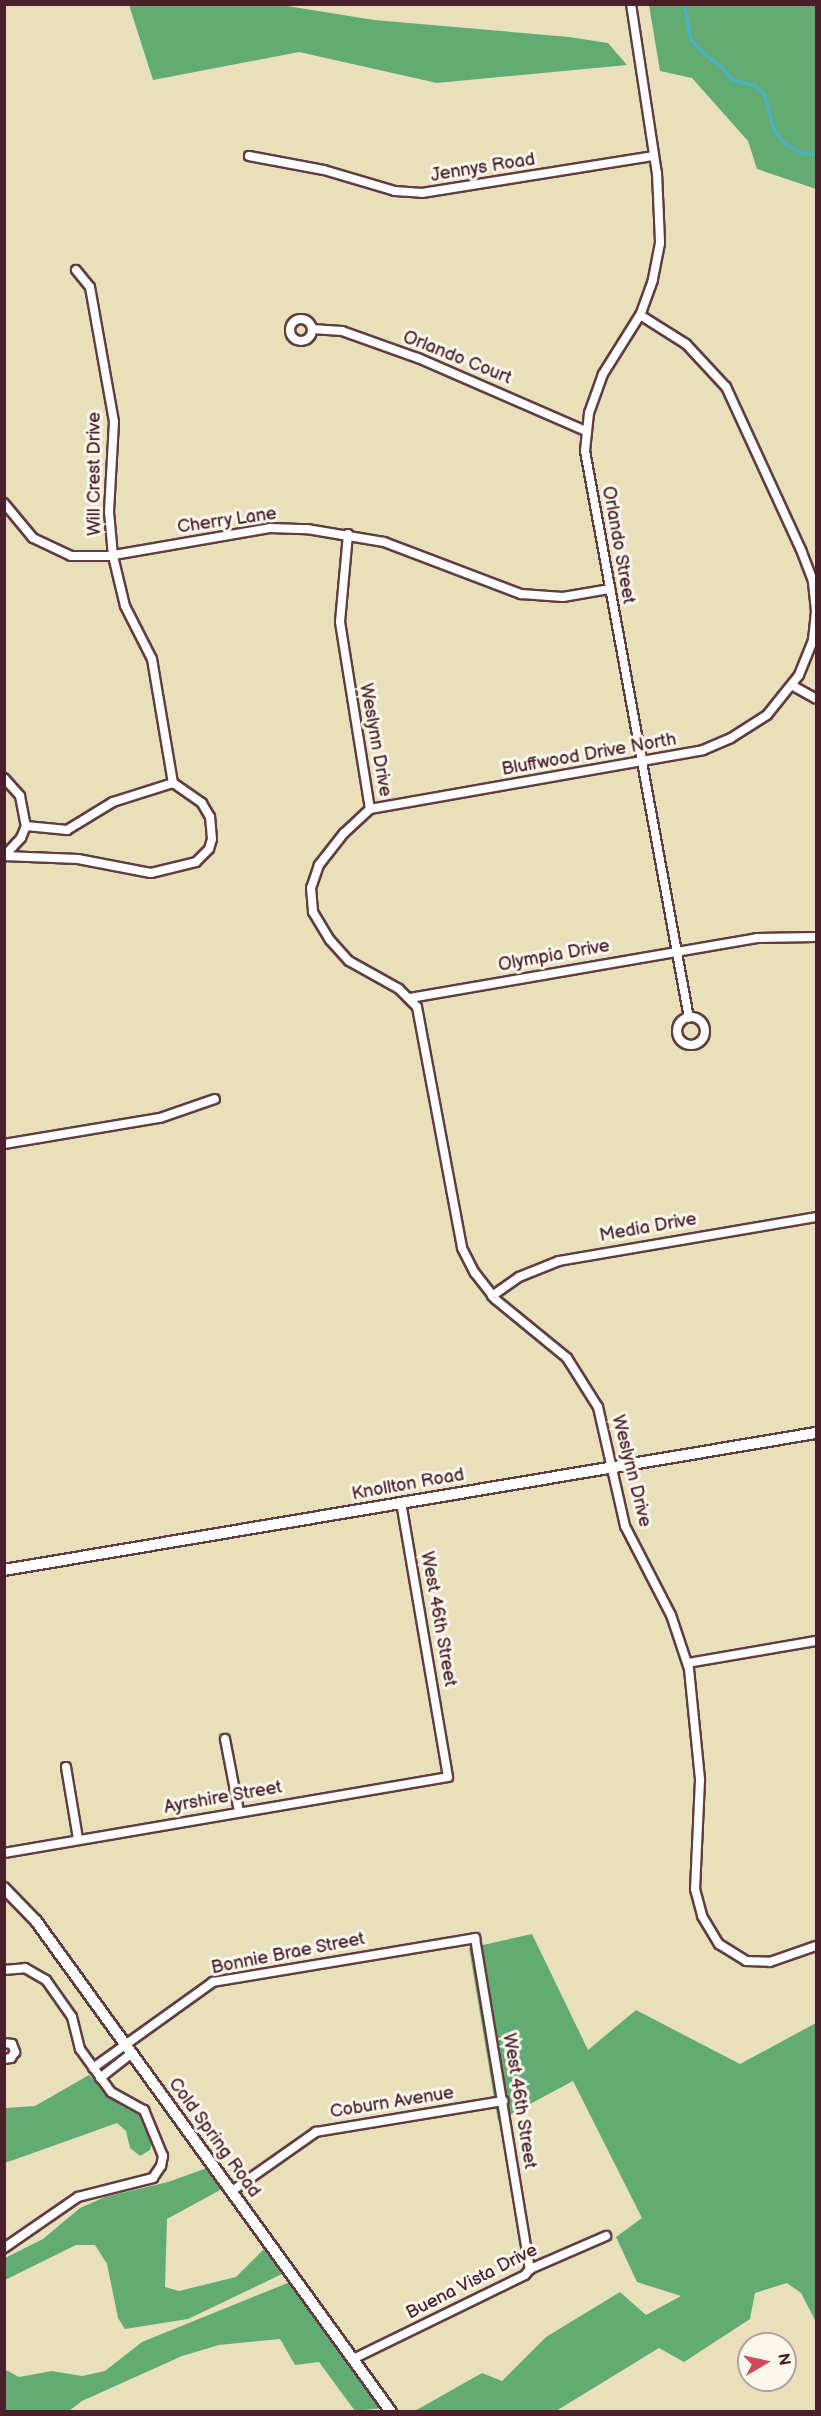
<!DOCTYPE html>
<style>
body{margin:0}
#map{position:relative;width:821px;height:2416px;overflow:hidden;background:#e8e0bb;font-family:"Balsamiq Sans",sans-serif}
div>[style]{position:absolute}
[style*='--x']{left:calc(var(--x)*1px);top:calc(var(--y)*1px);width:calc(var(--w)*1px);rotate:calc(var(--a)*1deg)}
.forest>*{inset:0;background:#62ac74}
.stream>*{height:3px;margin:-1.5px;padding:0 1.5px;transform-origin:1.5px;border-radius:1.5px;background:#4bb2ca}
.roads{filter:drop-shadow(2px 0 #623c41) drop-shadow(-2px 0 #623c41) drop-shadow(0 2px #623c41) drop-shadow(0 -2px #623c41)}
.minor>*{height:8px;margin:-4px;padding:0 4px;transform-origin:4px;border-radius:4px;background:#fff}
.minor>.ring{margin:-4px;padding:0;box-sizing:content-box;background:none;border:8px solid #fff;border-radius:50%}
.tertiary>*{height:10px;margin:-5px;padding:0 5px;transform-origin:5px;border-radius:5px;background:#fff}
span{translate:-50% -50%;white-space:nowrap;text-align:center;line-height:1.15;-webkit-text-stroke:6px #fbf7ec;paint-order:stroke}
.street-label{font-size:18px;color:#4a1f2b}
.frame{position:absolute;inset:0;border:6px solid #4a1f2b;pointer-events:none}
.north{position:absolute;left:737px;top:2332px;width:60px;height:60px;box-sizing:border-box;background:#fbf7ec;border:2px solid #b4a19f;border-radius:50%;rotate:81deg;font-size:16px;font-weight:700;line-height:24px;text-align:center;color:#4a1f2b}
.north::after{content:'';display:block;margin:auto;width:21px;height:27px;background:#d1495b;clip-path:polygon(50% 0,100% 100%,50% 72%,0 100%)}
</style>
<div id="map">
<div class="forest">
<div style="clip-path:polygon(129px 5px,281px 5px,374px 20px,569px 37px,608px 43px,627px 65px,437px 83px,299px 52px,153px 80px)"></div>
<div style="clip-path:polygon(649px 5px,816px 5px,816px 189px,757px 169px,748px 141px,692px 78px,660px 71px)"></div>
<div style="clip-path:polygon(532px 1934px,588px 2050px,636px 2010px,740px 2064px,816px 2023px,816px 2322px,801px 2293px,787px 2283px,755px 2293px,750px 2319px,684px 2362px,659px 2348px,556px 2411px,413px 2412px,482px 2373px,502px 2381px,546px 2337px,620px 2292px,646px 2315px,681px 2296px,637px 2282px,616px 2237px,642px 2218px,573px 2081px,498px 2121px,469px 1948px)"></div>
<div style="clip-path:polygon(89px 2075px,116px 2102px,142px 2117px,153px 2139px,150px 2150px,140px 2156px,130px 2148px,126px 2131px,117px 2123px,5px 2163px,5px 2108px,35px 2106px)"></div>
<div style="clip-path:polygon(207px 2168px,222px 2189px,167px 2219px,165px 2287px,179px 2291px,236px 2277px,264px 2249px,282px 2274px,188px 2319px,125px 2329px,118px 2318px,107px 2264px,95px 2245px,76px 2245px,5px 2280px,5px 2258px,43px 2239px,80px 2208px,105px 2197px,168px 2182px)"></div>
<div style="clip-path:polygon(290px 2282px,384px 2408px,355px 2411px,319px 2362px,295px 2365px,280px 2339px,219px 2345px,182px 2356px,82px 2401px,69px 2411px,5px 2411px,4px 2369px,19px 2377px,52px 2371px,82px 2376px,105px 2371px,142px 2342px)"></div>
</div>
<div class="stream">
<div style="--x:684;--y:4;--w:35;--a:80"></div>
<div style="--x:690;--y:38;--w:20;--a:49"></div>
<div style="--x:703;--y:53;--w:24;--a:36"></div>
<div style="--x:722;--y:67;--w:15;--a:53"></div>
<div style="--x:731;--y:79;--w:25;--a:14"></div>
<div style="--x:755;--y:85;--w:13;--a:45"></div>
<div style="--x:764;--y:94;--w:35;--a:75"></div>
<div style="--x:773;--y:128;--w:19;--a:54"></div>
<div style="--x:784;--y:143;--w:20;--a:30"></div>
<div style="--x:801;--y:153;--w:15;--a:4"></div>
</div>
<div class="roads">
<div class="minor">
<div style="--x:631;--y:4;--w:171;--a:81.3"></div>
<div style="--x:657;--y:173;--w:70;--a:87.5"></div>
<div style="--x:660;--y:243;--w:38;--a:101"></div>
<div style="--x:653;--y:280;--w:37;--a:110"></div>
<div style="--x:640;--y:315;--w:70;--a:122.1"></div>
<div style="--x:603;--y:374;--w:41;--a:109.7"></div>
<div style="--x:589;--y:413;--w:38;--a:96"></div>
<div style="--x:585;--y:451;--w:576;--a:79.61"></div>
<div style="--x:249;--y:156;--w:76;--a:10.6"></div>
<div style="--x:324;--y:170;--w:74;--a:16.5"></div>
<div style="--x:395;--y:191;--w:27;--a:4"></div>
<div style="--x:422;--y:193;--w:235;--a:-9.1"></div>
<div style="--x:76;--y:270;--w:22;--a:51"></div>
<div style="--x:90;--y:287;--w:137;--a:79.9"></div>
<div style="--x:114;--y:422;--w:90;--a:93.2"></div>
<div style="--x:109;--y:512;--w:44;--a:84.8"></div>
<div style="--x:113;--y:556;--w:51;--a:76.5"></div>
<div style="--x:125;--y:606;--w:59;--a:63"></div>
<div style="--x:152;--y:659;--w:126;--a:80.4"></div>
<div class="ring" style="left:290px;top:319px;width:14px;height:14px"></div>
<div style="--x:312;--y:329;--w:30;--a:4"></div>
<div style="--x:342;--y:331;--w:81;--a:19.6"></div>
<div style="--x:418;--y:358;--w:183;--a:23.5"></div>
<div style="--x:4;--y:503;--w:45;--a:50.4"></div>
<div style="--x:33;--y:538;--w:42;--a:25.3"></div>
<div style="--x:71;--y:556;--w:37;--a:0"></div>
<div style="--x:108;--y:556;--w:164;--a:-9.8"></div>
<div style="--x:270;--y:528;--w:37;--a:2"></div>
<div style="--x:307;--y:529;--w:78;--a:9.6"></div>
<div style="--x:384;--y:542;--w:147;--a:20.8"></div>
<div style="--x:521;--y:594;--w:42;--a:4.1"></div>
<div style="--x:563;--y:597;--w:48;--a:-9.7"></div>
<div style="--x:348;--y:534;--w:88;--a:95.2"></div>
<div style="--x:340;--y:622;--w:189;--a:80.9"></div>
<div style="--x:370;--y:809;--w:35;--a:137"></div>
<div style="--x:344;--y:833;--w:41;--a:128"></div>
<div style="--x:319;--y:865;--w:24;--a:109"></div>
<div style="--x:311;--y:888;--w:24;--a:85"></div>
<div style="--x:313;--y:912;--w:33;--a:59"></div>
<div style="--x:330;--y:940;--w:28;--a:48"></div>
<div style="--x:349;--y:961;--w:57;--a:29.2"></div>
<div style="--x:399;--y:989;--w:25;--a:45"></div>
<div style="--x:417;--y:1007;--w:245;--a:79.4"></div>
<div style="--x:462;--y:1248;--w:28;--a:63"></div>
<div style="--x:475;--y:1273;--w:33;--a:52"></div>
<div style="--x:495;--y:1299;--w:93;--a:39.3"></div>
<div style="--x:567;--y:1358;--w:58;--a:57.7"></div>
<div style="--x:598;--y:1407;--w:122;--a:77.2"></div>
<div style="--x:625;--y:1526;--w:100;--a:62.7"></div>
<div style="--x:671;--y:1615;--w:57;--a:71.6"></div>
<div style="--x:689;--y:1669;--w:112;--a:84.3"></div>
<div style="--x:700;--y:1780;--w:109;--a:92.6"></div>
<div style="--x:695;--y:1889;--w:28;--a:75"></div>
<div style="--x:702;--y:1916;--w:33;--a:59"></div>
<div style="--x:719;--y:1944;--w:32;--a:32"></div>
<div style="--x:746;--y:1961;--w:24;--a:2"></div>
<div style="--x:770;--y:1962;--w:49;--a:-19.2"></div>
<div style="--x:793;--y:686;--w:26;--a:29"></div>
<div style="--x:4;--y:778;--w:24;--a:48"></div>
<div style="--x:20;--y:796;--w:31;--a:79"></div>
<div style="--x:26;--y:826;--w:13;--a:113"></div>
<div style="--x:21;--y:838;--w:25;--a:133"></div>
<div style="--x:370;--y:809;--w:338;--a:-10"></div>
<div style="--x:703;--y:750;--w:30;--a:-23"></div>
<div style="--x:731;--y:738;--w:43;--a:-32.6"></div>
<div style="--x:767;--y:715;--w:51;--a:-51.3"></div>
<div style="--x:799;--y:675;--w:38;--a:-68"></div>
<div style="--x:813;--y:640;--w:29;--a:-84"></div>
<div style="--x:816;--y:611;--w:30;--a:-96"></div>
<div style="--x:813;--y:581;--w:31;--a:-111"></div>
<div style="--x:802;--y:552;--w:182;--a:-114.7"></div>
<div style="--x:726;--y:387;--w:59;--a:-132.9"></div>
<div style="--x:686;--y:344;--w:54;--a:-147.8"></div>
<div style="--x:4;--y:856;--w:74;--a:2.3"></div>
<div style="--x:78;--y:859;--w:74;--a:10.9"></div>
<div style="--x:151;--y:873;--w:46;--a:-13.7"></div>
<div style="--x:196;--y:862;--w:18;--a:-45"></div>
<div style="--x:209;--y:849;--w:10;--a:-73"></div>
<div style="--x:212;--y:839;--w:22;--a:-95"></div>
<div style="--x:210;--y:817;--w:16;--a:-120"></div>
<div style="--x:202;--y:803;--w:35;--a:-145"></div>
<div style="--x:173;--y:783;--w:63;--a:162.4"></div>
<div style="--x:113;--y:802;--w:54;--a:148.7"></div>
<div style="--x:67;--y:830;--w:41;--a:-174.4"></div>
<div style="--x:410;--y:998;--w:352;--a:-9.8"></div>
<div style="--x:757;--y:938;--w:59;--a:-1"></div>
<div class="ring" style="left:677px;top:1017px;width:20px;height:20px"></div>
<div style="--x:4;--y:1144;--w:158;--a:-9.5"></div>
<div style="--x:160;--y:1118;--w:58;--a:-19.1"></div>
<div style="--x:492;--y:1296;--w:33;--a:-35"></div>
<div style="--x:519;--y:1277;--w:43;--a:-21.8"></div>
<div style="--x:559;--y:1261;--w:261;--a:-9.7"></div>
<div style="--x:688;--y:1663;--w:130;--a:-9.8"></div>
<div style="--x:225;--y:1739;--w:74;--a:79.1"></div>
<div style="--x:66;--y:1767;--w:73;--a:80.5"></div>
<div style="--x:4;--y:1853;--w:450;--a:-9.7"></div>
<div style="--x:448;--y:1777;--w:278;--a:-99.7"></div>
<div style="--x:4;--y:1970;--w:21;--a:-5"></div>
<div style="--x:25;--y:1968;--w:24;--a:30"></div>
<div style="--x:46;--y:1980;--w:45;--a:54.9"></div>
<div style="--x:72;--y:2017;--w:33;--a:76"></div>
<div style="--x:80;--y:2049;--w:53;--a:54.2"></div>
<div style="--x:111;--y:2092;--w:38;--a:29"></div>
<div style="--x:144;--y:2110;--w:50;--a:67.6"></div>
<div style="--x:163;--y:2156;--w:10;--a:101"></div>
<div style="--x:161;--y:2166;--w:14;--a:124"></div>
<div style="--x:153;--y:2178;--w:77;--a:165.8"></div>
<div style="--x:78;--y:2197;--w:90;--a:145.4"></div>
<div style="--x:4;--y:2043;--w:8;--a:7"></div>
<div style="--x:12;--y:2044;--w:9;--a:69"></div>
<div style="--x:15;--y:2052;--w:7;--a:124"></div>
<div style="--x:11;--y:2058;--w:7;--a:172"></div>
<div style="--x:93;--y:2068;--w:148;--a:-35.6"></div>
<div style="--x:213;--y:1982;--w:266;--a:-9.5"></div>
<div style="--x:475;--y:1938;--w:336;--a:80.6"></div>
<div style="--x:100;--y:2078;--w:39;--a:-38"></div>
<div style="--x:232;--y:2191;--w:103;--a:-35.1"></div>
<div style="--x:316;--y:2132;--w:190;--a:-9.4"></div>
<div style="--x:353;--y:2359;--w:191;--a:-26"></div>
<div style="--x:525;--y:2275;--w:8;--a:-50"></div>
<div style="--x:530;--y:2269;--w:83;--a:-23.5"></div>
</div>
<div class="tertiary">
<div style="--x:4;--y:1570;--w:823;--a:-9.58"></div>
<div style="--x:4;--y:1888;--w:46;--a:45.9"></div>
<div style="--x:36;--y:1921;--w:606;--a:54.13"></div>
</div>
</div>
<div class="street-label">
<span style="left:483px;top:168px;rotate:-9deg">Jennys Road</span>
<span style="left:457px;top:358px;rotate:22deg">Orlando Court</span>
<span style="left:95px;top:474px;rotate:-90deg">Will Crest Drive</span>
<span style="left:227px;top:521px;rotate:-8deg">Cherry Lane</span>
<span style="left:618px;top:545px;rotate:80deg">Orlando Street</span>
<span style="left:375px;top:740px;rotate:80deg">Weslynn Drive</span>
<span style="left:589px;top:755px;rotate:-10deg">Bluffwood Drive North</span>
<span style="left:554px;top:956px;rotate:-10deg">Olympia Drive</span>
<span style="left:648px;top:1228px;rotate:-10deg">Media Drive</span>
<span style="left:631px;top:1471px;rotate:76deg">Weslynn Drive</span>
<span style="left:408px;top:1485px;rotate:-10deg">Knollton Road</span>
<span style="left:438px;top:1619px;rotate:80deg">West 46th Street</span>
<span style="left:223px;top:1798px;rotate:-10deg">Ayrshire Street</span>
<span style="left:288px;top:1954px;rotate:-11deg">Bonnie Brae Street</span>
<span style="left:519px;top:2101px;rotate:81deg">West 46th Street</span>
<span style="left:392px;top:2103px;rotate:-9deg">Coburn Avenue</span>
<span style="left:214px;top:2138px;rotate:54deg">Cold Spring Road</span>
<span style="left:472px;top:2282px;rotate:-27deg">Buena Vista Drive</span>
</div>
<div class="frame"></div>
<div class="north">N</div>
</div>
